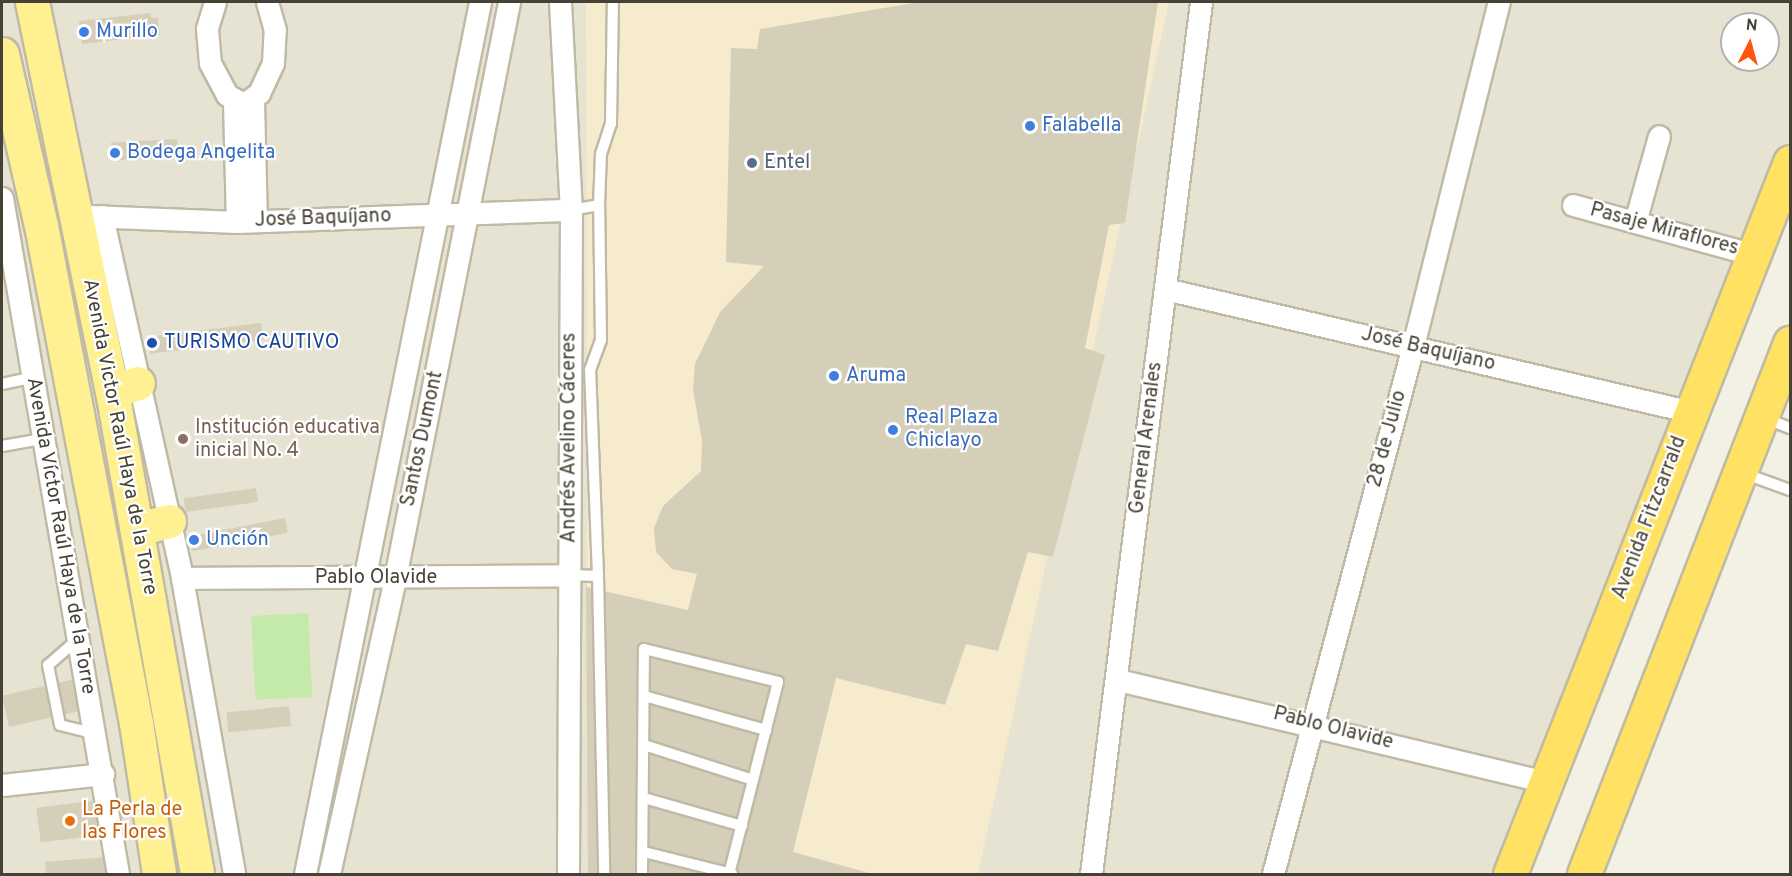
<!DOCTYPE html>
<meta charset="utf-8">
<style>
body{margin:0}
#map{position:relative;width:1792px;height:876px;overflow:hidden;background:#f3f1e4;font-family:Overpass,sans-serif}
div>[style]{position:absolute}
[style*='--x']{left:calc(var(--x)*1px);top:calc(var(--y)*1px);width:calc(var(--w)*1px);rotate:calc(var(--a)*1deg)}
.residential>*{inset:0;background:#e7e3d2}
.commercial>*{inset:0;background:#f6ebcd}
.green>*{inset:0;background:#c4eaaa;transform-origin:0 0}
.building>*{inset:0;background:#d5ceb9;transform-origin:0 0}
.roads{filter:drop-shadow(2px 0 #bfbaa6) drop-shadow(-2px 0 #bfbaa6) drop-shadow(0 2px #bfbaa6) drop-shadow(0 -2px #bfbaa6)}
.lane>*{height:10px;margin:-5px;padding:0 5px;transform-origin:5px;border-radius:5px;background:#fff}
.street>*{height:21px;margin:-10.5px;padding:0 10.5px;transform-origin:10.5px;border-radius:10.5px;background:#fff}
.primary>*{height:33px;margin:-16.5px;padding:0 16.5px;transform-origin:16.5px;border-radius:16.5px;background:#fff091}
.highway>*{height:33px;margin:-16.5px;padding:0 16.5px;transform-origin:16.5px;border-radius:16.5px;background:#ffe263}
.dots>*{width:16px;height:16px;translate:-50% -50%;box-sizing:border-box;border:3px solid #fff;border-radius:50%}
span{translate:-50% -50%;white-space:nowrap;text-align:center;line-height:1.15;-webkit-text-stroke:4.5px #fff;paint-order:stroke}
.shop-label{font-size:20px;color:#366cbe}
.left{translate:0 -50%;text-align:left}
.service-label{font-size:20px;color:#4e5e75}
.street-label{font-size:20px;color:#454134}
.transit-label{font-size:20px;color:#164399}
.education-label{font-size:20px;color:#785e54}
.food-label{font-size:20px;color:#c56008}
.frame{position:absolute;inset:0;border:3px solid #454134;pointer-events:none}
.north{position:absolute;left:1720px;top:12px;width:60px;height:60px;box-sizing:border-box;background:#fff;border:2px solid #b5b3ae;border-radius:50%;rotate:6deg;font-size:16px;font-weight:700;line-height:24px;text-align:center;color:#454134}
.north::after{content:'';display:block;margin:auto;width:21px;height:27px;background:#ff560f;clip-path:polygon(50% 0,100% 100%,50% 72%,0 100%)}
</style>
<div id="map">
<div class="residential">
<div style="clip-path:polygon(evenodd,2px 2px,1790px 2px,1790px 198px,1531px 874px,2px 874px,2px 2px,1732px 24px,1768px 24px,1768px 60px,1732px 60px,1732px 24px)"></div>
</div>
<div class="commercial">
<div style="clip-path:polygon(586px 2px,1169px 2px,978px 874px,588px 874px)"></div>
</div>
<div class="green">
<div style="left:308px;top:613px;width:84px;height:57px;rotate:87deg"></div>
</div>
<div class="building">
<div style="clip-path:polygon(919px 2px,1158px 2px,1125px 223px,1109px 225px,1085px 348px,1105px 355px,1053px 557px,1028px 552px,998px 651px,966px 644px,945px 705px,836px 678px,793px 852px,873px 874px,588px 874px,586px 587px,688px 610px,697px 574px,672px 569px,656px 552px,654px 528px,663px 506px,701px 471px,702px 441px,693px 390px,695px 364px,720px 312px,764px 266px,726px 262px,731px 48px,757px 49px,760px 29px)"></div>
<div style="clip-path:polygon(150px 13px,151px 18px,158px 18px,160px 35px,82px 44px,79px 21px)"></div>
<div style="left:177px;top:139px;width:18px;height:66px;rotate:87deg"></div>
<div style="left:261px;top:323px;width:17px;height:114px;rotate:83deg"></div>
<div style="left:256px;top:488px;width:14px;height:73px;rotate:82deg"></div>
<div style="left:285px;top:518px;width:15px;height:97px;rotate:79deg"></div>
<div style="left:75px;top:679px;width:32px;height:75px;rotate:77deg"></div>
<div style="left:289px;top:706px;width:20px;height:63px;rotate:84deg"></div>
<div style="left:99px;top:800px;width:35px;height:63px;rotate:83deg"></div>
<div style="clip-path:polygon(108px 857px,110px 874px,46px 874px,45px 862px)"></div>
</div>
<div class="roads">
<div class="lane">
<div style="--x:571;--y:210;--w:28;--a:-10"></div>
<div style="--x:2;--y:384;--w:30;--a:-12"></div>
<div style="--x:1765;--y:418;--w:27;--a:22"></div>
<div style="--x:2;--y:446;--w:40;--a:-10"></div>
<div style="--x:1743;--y:473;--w:50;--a:19.9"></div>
<div style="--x:570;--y:575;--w:28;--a:2"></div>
<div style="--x:598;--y:576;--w:206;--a:-92.2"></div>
<div style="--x:590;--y:370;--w:32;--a:-70"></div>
<div style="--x:601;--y:340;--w:135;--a:-90.8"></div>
<div style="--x:599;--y:205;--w:51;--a:-87.8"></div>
<div style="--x:601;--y:154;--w:32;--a:-72"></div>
<div style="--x:611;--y:124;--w:122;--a:-89.1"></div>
<div style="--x:598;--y:576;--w:298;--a:88.8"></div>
<div style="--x:77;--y:640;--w:38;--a:139"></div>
<div style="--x:48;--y:665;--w:61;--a:78.7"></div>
<div style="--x:60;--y:725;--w:37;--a:14"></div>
<div style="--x:644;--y:696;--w:127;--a:15.6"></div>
<div style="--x:644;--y:745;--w:114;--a:17.8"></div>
<div style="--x:644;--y:798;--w:102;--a:15.9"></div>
<div style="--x:644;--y:852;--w:91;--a:14"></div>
<div style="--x:642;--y:874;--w:225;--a:-89.5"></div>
<div style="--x:644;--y:649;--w:138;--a:13.8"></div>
<div style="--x:778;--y:682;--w:198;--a:104.3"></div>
</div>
<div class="street">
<div style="--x:215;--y:2;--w:28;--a:107"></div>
<div style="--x:207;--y:29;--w:34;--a:85"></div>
<div style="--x:210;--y:63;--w:36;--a:62"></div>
<div style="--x:227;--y:95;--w:19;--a:28"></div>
<div style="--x:244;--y:104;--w:19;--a:-36"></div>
<div style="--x:259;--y:93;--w:33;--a:-65"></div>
<div style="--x:273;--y:63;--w:33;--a:-87"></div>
<div style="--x:275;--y:30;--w:29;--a:-106"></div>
<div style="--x:560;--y:2;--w:208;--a:87"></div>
<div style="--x:571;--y:210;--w:664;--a:90.26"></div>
<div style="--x:253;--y:101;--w:120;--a:88.6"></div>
<div style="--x:234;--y:102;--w:120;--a:88.6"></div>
<div style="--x:2;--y:198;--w:686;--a:80.26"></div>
<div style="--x:1573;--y:205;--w:189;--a:15.4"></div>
<div style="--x:89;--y:216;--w:148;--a:2.3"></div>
<div style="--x:237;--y:222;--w:334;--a:-2.1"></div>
<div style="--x:102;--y:216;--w:371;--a:77.5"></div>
<div style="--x:182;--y:578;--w:301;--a:80"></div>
<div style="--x:1635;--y:222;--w:89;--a:-74.4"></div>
<div style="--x:1165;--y:289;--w:541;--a:13.14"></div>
<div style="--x:182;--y:578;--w:388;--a:-0.4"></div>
<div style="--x:1118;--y:680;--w:441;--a:13.4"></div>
<div style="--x:2;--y:785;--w:102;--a:-6.2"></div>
<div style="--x:305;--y:874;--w:889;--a:-78.65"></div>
<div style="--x:329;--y:874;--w:303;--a:-77.4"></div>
<div style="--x:395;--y:578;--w:587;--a:-78.8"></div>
<div style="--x:1091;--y:874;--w:879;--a:-82.81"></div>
<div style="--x:1273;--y:874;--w:546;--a:-75.15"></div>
<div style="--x:1413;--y:346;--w:355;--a:-76"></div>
</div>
<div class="primary">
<div style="--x:32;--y:2;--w:397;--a:78.4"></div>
<div style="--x:112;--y:391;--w:490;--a:80"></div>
<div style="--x:2;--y:54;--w:175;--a:77.2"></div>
<div style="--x:41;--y:225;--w:507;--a:79.2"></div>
<div style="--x:136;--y:723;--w:153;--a:81.3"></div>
<div style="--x:112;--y:391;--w:27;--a:-17"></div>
<div style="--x:137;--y:529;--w:33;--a:-14"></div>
</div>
<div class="highway">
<div style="--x:1510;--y:874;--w:765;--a:-68.53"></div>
<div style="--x:1584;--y:874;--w:570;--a:-68.8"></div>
</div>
</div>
<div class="dots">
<div style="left:84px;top:32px;background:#3f7fe0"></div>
<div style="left:1030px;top:126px;background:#3f7fe0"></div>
<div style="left:115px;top:153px;background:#3f7fe0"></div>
<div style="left:752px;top:163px;background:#5c6f8a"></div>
<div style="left:152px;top:343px;background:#1a4fb4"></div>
<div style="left:834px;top:376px;background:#3f7fe0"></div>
<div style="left:893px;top:430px;background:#3f7fe0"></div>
<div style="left:183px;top:439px;background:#8d6e63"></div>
<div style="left:194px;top:540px;background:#3f7fe0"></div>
<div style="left:70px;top:821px;background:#e8710a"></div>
</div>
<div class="shop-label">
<span class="left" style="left:96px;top:32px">Murillo</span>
<span class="left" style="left:1042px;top:126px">Falabella</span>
<span class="left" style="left:127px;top:153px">Bodega Angelita</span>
<span class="left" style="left:846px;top:376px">Aruma</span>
<span class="left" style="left:905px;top:430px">Real Plaza<br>Chiclayo</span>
<span class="left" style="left:206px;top:540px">Unción</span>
</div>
<div class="service-label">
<span class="left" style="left:764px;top:163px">Entel</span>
</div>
<div class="street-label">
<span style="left:323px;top:219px;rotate:-2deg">José Baquíjano</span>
<span style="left:1664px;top:230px;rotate:15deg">Pasaje Miraflores</span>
<span style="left:1428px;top:350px;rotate:13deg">José Baquíjano</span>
<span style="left:119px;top:437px;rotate:79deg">Avenida Victor Raúl Haya de la Torre</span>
<span style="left:570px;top:438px;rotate:-90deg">Andrés Avelino Cáceres</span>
<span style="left:1147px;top:438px;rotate:-83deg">General Arenales</span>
<span style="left:423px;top:439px;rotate:-78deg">Santos Dumont</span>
<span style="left:1388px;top:439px;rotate:-75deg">28 de Julio</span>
<span style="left:1650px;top:518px;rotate:-69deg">Avenida Fitzcarrald</span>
<span style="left:60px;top:536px;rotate:80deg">Avenida Víctor Raúl Haya de la Torre</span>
<span style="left:376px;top:578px">Pablo Olavide</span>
<span style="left:1333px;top:729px;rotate:14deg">Pablo Olavide</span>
</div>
<div class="transit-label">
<span class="left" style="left:164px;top:343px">TURISMO CAUTIVO</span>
</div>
<div class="education-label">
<span class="left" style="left:195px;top:440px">Institución educativa<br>inicial No. 4</span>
</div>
<div class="food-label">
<span class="left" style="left:82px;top:822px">La Perla de<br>las Flores</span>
</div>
<div class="frame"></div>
<div class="north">N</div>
</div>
